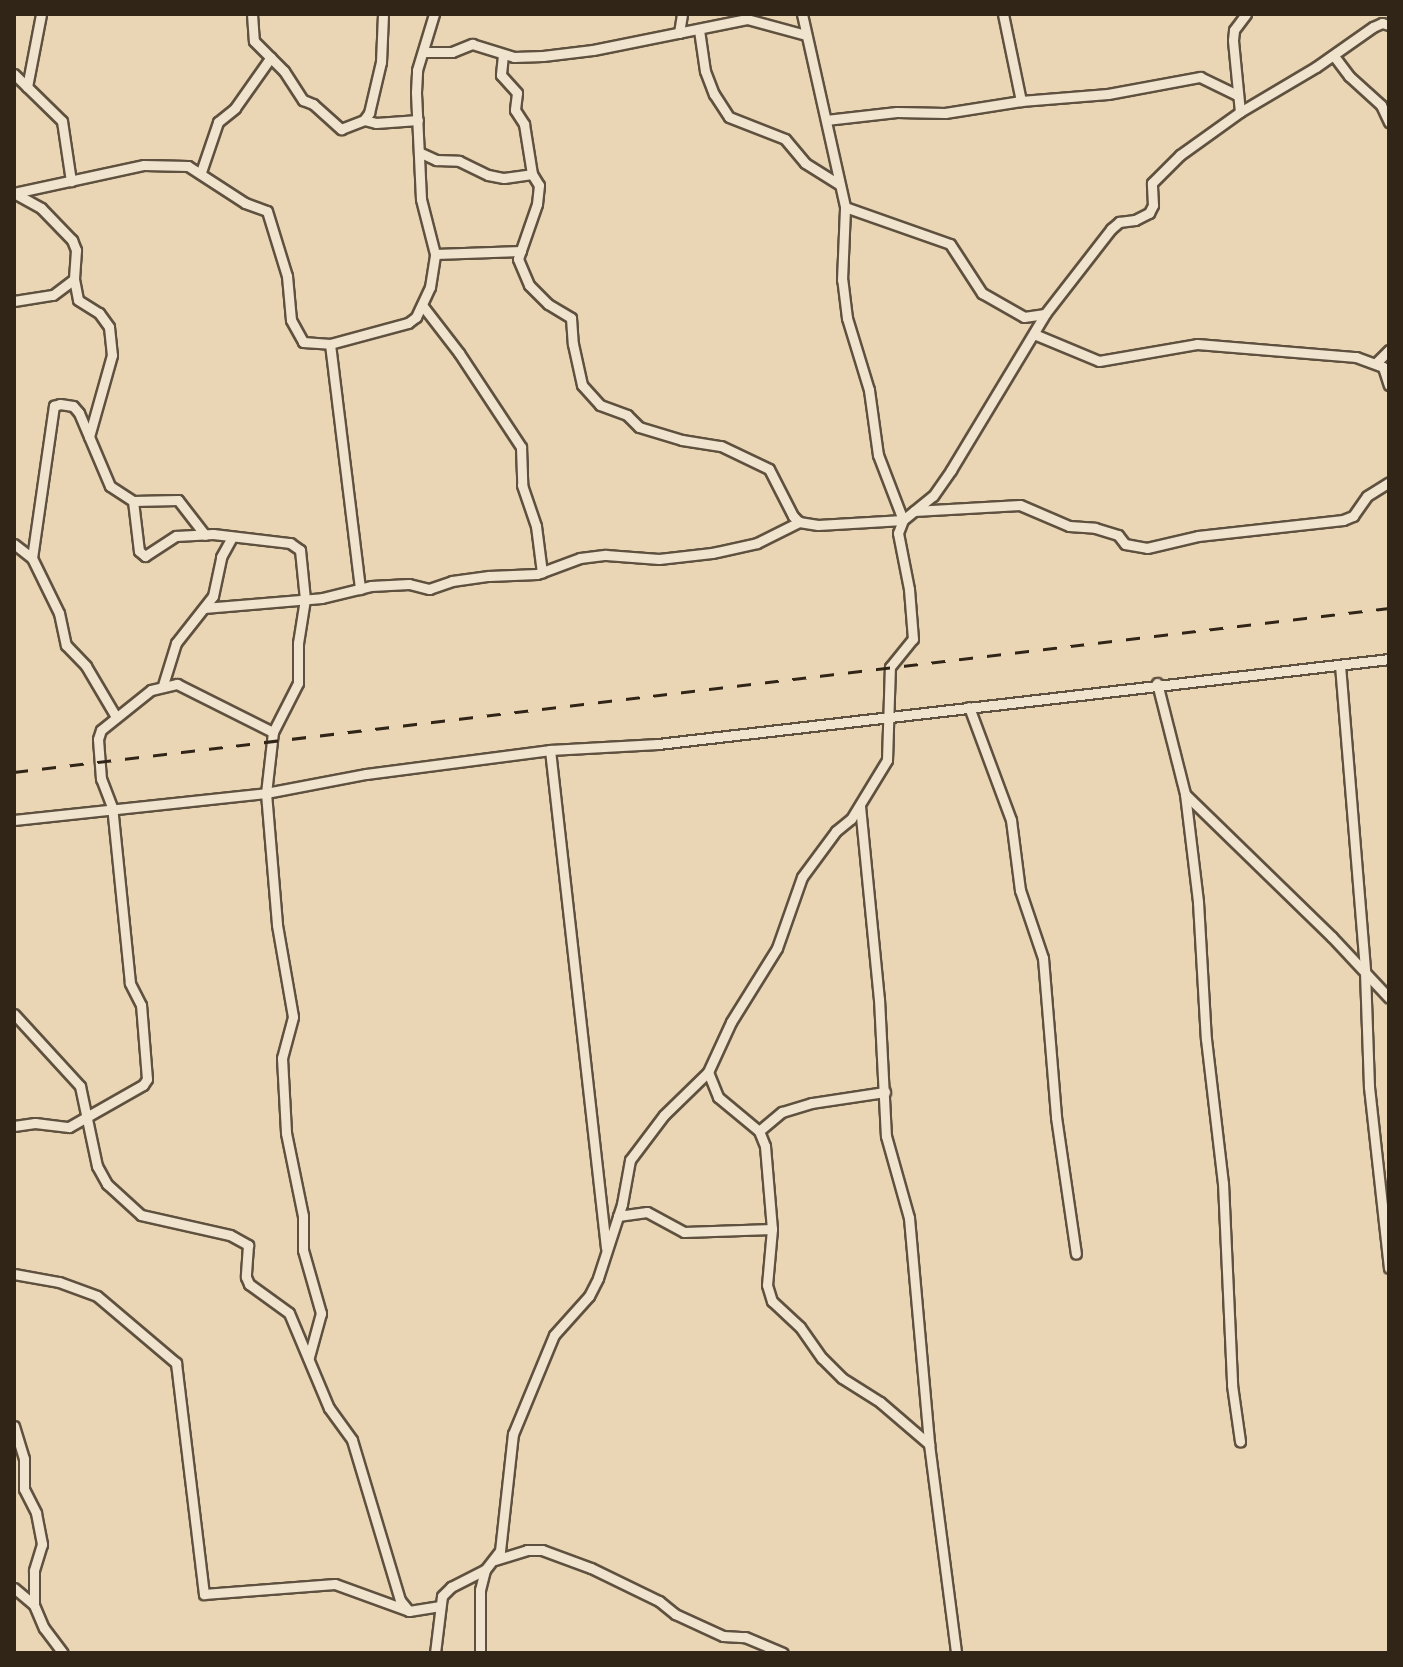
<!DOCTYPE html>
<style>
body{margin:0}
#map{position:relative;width:1403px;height:1667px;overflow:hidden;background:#ead6b4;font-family:"IM FELL English",serif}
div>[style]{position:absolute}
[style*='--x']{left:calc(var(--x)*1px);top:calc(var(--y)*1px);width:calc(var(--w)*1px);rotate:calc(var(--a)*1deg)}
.roads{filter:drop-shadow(2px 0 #5f513f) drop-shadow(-2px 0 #5f513f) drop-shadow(0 2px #5f513f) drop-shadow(0 -2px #5f513f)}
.minor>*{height:9px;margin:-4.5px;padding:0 4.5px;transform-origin:4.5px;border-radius:4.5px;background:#f1e4ce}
.rail>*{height:3px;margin-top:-1.5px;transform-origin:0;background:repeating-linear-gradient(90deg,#312518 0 14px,transparent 0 28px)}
span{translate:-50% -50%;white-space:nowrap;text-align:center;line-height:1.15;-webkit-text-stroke:6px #f1e4ce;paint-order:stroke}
.frame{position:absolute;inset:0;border:16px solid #312518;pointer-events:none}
</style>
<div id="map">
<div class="roads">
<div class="minor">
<div style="--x:252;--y:14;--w:27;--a:86"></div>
<div style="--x:254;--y:41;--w:42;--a:45"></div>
<div style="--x:284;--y:71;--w:35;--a:57"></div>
<div style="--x:303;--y:100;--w:11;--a:22"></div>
<div style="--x:313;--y:104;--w:38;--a:42"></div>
<div style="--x:341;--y:129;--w:25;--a:-21"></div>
<div style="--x:364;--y:120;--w:9;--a:-54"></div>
<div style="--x:369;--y:113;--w:52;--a:-76.8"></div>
<div style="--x:381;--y:62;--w:48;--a:-87.6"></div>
<div style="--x:802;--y:14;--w:198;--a:77.4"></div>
<div style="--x:845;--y:207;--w:111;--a:19.4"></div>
<div style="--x:950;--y:244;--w:59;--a:56.9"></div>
<div style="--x:982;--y:293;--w:48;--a:29.7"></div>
<div style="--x:1024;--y:317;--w:21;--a:-8"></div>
<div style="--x:1003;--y:14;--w:89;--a:78.3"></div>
<div style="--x:699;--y:30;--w:41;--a:81.7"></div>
<div style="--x:705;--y:71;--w:25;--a:69"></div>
<div style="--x:714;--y:94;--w:27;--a:57"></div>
<div style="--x:729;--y:117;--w:60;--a:21.4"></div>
<div style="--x:785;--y:139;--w:31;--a:50"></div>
<div style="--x:805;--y:163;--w:40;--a:32"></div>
<div style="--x:679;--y:33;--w:19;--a:-81"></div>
<div style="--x:424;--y:52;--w:28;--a:0"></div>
<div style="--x:452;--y:52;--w:22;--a:-22"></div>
<div style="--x:472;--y:44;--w:44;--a:17.2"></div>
<div style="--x:514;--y:57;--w:29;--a:-2"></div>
<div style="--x:543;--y:56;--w:50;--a:-6.8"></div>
<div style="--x:593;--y:50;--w:157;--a:-11.4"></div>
<div style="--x:747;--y:19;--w:61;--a:15.2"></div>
<div style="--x:503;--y:55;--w:20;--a:96"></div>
<div style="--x:501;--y:75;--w:24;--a:48"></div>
<div style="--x:517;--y:93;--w:17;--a:97"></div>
<div style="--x:515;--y:110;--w:17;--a:57"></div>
<div style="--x:524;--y:124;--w:51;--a:80.9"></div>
<div style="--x:532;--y:174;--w:13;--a:58"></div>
<div style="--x:539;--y:185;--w:19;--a:96"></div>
<div style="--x:537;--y:204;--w:58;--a:109.1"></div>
<div style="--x:518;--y:259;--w:28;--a:67"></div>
<div style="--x:529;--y:285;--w:27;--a:45"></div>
<div style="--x:548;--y:304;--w:27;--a:31"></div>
<div style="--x:571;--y:318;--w:26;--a:86"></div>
<div style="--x:573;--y:344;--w:42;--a:77.6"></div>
<div style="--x:582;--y:385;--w:27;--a:48"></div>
<div style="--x:600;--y:405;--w:29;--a:20"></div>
<div style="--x:627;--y:415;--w:17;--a:45"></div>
<div style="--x:639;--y:427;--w:45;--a:16.8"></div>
<div style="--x:682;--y:440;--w:39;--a:9"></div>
<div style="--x:721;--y:446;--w:53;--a:25.6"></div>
<div style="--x:769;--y:469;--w:53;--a:62.9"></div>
<div style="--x:793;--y:516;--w:8;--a:45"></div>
<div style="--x:799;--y:522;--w:19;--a:9"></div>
<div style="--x:818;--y:525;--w:85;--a:-3.4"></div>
<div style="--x:903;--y:520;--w:70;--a:-111"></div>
<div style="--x:878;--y:455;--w:66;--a:-97.9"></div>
<div style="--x:869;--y:390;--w:75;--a:-107"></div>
<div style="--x:847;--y:318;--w:38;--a:-97"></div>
<div style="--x:842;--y:280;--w:73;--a:-87.6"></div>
<div style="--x:1334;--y:56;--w:25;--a:53"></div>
<div style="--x:1349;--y:76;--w:43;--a:42.2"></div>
<div style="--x:1381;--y:105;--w:19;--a:65"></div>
<div style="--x:14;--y:74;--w:67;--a:44.4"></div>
<div style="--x:62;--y:121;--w:61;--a:81.5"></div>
<div style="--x:27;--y:87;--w:74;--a:-79.1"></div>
<div style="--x:1240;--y:112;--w:72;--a:-95.6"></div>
<div style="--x:1233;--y:40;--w:10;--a:-84"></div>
<div style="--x:1234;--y:30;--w:20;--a:-53"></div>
<div style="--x:364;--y:120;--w:12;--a:14"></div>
<div style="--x:376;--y:123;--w:42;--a:-4.1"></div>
<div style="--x:826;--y:120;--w:71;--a:-6.4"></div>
<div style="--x:897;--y:112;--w:48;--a:1.2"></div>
<div style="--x:945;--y:113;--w:77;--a:-9"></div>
<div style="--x:1021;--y:101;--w:87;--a:-4.6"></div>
<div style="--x:1108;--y:94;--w:94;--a:-10.5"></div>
<div style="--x:1200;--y:77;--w:41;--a:25.9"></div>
<div style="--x:421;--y:153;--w:17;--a:25"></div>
<div style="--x:436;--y:160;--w:23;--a:2"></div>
<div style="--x:459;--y:161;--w:32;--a:26"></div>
<div style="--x:488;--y:175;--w:16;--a:11"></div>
<div style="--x:504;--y:178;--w:28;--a:-8"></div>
<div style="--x:201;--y:172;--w:53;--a:-71.2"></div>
<div style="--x:218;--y:122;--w:22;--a:-39"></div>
<div style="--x:235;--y:108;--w:62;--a:-54.8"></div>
<div style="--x:14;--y:193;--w:133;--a:-12.2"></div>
<div style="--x:144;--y:165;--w:44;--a:1.3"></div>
<div style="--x:188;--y:166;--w:68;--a:33"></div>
<div style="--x:245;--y:203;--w:23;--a:20"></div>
<div style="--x:267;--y:211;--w:68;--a:72.9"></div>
<div style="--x:287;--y:276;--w:44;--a:84.8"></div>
<div style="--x:291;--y:320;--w:25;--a:61"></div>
<div style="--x:303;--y:342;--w:27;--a:4"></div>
<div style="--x:330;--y:344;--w:81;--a:-15.1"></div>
<div style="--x:408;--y:323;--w:10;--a:-37"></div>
<div style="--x:416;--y:317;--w:33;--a:-65"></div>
<div style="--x:430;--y:287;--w:33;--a:-81"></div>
<div style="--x:435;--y:254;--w:57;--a:-104.3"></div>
<div style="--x:421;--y:199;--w:107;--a:-92.7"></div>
<div style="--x:416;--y:92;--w:22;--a:-87"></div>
<div style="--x:417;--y:70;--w:59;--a:-73.1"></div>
<div style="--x:14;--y:193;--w:31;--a:29"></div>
<div style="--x:41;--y:208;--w:45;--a:45.9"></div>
<div style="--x:72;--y:240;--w:11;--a:68"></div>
<div style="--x:76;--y:250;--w:29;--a:94"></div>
<div style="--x:74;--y:279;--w:21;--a:79"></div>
<div style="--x:78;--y:300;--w:25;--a:32"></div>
<div style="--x:99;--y:313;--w:17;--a:54"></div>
<div style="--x:109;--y:327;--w:28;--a:84"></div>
<div style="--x:112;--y:355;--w:85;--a:105.7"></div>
<div style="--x:435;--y:254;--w:86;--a:-2"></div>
<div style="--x:14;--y:301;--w:39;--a:-9"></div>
<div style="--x:53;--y:295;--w:26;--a:-37"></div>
<div style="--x:422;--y:305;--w:61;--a:52.4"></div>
<div style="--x:459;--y:353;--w:113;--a:56.6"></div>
<div style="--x:521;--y:447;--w:38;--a:88"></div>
<div style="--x:522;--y:485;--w:43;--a:71.1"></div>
<div style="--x:536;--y:526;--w:47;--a:82.7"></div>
<div style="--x:1034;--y:334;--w:70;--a:22.6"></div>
<div style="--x:1099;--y:361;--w:99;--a:-9.8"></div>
<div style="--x:1197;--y:344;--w:160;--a:4.7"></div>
<div style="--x:1356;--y:357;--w:29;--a:20"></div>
<div style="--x:1383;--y:367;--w:19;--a:72"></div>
<div style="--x:330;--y:344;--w:247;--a:83"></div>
<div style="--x:1377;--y:362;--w:17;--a:-45"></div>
<div style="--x:133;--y:501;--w:50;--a:83.2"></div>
<div style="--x:139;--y:551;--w:8;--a:40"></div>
<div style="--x:145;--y:556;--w:37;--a:-33"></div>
<div style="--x:176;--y:536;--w:37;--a:-3"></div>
<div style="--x:213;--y:534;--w:78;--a:6.7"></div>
<div style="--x:290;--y:543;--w:12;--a:35"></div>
<div style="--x:300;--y:550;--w:49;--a:84.2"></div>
<div style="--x:305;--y:599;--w:45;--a:99"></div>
<div style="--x:298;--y:643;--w:40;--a:90"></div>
<div style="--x:298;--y:683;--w:55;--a:117"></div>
<div style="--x:273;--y:732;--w:61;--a:96.5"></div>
<div style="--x:266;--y:793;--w:132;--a:85.2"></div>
<div style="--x:277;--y:925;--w:93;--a:80.1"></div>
<div style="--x:293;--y:1017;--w:42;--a:105"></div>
<div style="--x:282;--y:1058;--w:75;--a:86.9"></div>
<div style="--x:286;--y:1133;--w:85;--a:78.4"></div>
<div style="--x:303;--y:1216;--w:34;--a:90"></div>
<div style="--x:303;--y:1250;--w:66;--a:74.1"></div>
<div style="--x:321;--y:1313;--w:46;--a:105.3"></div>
<div style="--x:914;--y:511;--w:106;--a:-3.2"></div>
<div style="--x:1020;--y:505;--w:53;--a:23.2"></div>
<div style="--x:1069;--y:526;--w:26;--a:4"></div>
<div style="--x:1095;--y:528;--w:24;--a:17"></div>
<div style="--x:1118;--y:535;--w:11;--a:52"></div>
<div style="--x:1125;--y:544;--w:22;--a:10"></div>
<div style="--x:1147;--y:548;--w:52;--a:-13.2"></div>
<div style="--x:1198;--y:536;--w:146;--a:-6.3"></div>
<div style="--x:1343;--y:520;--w:11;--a:-22"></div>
<div style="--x:1353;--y:516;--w:24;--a:-55"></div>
<div style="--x:1367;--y:496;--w:26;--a:-32"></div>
<div style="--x:14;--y:544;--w:23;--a:38"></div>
<div style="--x:32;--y:558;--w:61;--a:63.9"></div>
<div style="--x:59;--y:613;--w:33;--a:78"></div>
<div style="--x:66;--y:645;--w:29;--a:46"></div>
<div style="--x:86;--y:666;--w:59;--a:59.5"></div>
<div style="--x:32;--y:558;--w:154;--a:-81.8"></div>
<div style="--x:54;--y:406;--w:6;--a:-18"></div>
<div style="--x:60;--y:404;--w:13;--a:9"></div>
<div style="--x:73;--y:406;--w:9;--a:49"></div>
<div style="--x:79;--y:413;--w:79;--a:67"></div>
<div style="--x:110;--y:486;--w:27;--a:33"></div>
<div style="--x:133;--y:501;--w:45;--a:-1.3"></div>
<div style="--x:178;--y:500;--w:44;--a:52.4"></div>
<div style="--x:204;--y:608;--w:118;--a:-4.8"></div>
<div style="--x:322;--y:598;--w:50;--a:-13.8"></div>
<div style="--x:371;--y:586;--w:38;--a:-3"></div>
<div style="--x:409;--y:584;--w:21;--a:14"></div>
<div style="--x:429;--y:589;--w:24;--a:-19"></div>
<div style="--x:452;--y:581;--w:37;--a:-8"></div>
<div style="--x:489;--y:576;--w:48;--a:-2.4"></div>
<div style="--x:537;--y:574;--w:46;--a:-20.4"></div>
<div style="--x:580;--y:558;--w:26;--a:-7"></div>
<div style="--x:606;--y:555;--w:53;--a:4.3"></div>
<div style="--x:659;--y:559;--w:53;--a:-6.5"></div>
<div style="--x:712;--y:553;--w:46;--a:-12.5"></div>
<div style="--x:757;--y:543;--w:47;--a:-26.6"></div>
<div style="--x:1340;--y:665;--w:308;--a:85.3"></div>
<div style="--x:1365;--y:972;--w:115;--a:88"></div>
<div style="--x:1369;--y:1087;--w:182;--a:83.7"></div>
<div style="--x:1157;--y:683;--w:114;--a:75.8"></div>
<div style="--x:1185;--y:794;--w:205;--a:44.2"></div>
<div style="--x:1332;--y:937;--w:83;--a:46.9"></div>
<div style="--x:163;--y:685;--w:44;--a:-72.8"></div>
<div style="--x:176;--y:643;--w:60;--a:-51.8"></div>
<div style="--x:213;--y:596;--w:40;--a:-78"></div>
<div style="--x:221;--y:557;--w:23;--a:-61"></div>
<div style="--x:969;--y:707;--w:121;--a:69.6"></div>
<div style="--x:1011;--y:820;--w:71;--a:82.7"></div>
<div style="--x:1020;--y:890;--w:72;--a:71.3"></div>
<div style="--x:1043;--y:958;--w:160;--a:85.3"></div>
<div style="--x:1056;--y:1117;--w:138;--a:81.7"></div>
<div style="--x:550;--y:750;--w:501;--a:83.58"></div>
<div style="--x:1185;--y:794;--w:109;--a:83.1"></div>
<div style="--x:1198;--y:902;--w:137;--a:86.7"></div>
<div style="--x:1206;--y:1039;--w:145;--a:83.3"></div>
<div style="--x:1223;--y:1183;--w:202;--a:87.4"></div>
<div style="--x:1232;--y:1385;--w:57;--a:81.9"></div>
<div style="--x:860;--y:806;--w:194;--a:84.4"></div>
<div style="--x:879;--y:999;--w:137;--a:87.1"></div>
<div style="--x:886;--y:1136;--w:85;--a:74.3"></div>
<div style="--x:909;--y:1218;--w:227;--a:84.9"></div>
<div style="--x:14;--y:820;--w:253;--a:-6.1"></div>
<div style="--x:266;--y:793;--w:102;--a:-10.8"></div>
<div style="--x:366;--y:774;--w:186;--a:-7.4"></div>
<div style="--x:550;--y:750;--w:108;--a:-3.2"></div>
<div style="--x:658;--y:744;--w:736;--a:-6.63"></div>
<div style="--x:14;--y:1014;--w:98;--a:47.5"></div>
<div style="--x:80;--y:1086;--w:82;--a:78"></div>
<div style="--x:97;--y:1166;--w:21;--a:61"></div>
<div style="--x:107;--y:1184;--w:46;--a:42.4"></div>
<div style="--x:141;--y:1215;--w:91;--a:12.7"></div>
<div style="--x:230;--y:1235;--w:21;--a:29"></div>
<div style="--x:248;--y:1245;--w:32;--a:94"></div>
<div style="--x:246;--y:1277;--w:8;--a:67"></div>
<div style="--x:249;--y:1284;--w:49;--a:35.9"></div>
<div style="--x:289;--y:1313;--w:103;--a:67.2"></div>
<div style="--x:329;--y:1408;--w:39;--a:54"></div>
<div style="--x:352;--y:1440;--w:167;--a:73.3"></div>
<div style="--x:400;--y:1600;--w:14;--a:51"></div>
<div style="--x:409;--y:1611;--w:30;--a:-9"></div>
<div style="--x:708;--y:1072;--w:27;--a:68"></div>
<div style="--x:718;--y:1097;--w:53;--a:39.7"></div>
<div style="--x:759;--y:1131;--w:16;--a:68"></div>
<div style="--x:765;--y:1146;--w:83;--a:85.2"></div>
<div style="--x:772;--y:1229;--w:56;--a:95.1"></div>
<div style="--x:767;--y:1285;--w:17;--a:73"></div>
<div style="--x:772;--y:1301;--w:38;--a:43"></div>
<div style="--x:800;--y:1327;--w:38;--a:55"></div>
<div style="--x:822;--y:1358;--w:28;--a:45"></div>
<div style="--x:842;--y:1378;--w:45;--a:32.3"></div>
<div style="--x:880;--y:1402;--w:65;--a:40.6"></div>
<div style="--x:929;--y:1444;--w:211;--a:82.6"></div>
<div style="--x:14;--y:1126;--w:21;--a:-8"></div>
<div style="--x:35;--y:1123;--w:34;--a:7"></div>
<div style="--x:69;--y:1127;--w:85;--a:-29.6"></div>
<div style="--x:143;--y:1085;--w:7;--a:-56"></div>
<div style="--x:147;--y:1079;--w:74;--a:-94.6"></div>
<div style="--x:141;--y:1005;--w:25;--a:-117"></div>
<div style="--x:130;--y:983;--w:177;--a:-95.8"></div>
<div style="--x:112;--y:807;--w:30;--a:-111"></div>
<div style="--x:101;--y:779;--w:40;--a:-94.3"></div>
<div style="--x:98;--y:739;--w:9;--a:-72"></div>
<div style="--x:101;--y:730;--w:64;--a:-38.7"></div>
<div style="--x:151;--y:690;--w:27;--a:-13"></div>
<div style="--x:177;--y:684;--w:107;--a:26.6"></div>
<div style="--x:759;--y:1131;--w:30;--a:-40"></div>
<div style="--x:782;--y:1112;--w:31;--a:-17"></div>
<div style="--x:812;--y:1103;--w:74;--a:-8.6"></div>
<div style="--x:618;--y:1216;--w:29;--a:-8"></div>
<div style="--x:647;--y:1212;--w:42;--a:28.4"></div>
<div style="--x:684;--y:1232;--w:88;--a:-2"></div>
<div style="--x:14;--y:1274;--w:46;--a:10.1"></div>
<div style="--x:59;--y:1282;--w:40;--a:20.2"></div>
<div style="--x:97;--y:1296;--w:104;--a:40.3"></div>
<div style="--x:176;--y:1363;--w:233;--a:83.1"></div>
<div style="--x:204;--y:1594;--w:131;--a:-4.4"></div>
<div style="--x:335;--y:1584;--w:79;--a:20"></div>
<div style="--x:14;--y:1426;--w:34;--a:73"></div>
<div style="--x:24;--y:1459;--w:30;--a:90"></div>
<div style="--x:24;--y:1489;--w:27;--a:63"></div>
<div style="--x:36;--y:1513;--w:32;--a:79"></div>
<div style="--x:42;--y:1544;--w:28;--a:107"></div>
<div style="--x:34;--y:1571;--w:34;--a:90"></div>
<div style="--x:34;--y:1605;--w:25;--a:67"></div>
<div style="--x:44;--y:1628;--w:31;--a:53"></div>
<div style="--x:495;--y:1560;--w:34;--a:-17"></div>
<div style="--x:527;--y:1550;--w:15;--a:0"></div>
<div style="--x:542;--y:1550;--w:52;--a:20.2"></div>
<div style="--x:591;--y:1568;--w:76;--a:25.9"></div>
<div style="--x:659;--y:1601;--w:21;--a:39"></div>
<div style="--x:675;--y:1614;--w:53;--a:24.6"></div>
<div style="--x:723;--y:1636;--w:22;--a:3"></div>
<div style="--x:745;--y:1637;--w:41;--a:22.8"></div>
<div style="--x:14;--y:1588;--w:26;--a:40"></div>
<div style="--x:435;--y:1653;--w:57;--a:-83"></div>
<div style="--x:442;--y:1596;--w:13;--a:-45"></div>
<div style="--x:451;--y:1587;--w:38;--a:-27"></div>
<div style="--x:480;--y:1653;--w:63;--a:-90"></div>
<div style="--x:480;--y:1590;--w:21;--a:-76"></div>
<div style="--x:485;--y:1570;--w:24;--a:-52"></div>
<div style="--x:500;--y:1551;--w:118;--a:-83.7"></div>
<div style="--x:513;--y:1434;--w:107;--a:-67.5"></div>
<div style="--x:554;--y:1335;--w:52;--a:-48.1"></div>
<div style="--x:589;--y:1296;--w:20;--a:-63"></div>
<div style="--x:598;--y:1278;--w:78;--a:-72"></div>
<div style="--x:622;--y:1204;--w:45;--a:-79.7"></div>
<div style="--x:630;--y:1160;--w:56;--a:-52.9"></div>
<div style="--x:664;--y:1115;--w:62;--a:-44.3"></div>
<div style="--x:708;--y:1072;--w:55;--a:-65.3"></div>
<div style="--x:731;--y:1022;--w:87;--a:-58.1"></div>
<div style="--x:777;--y:948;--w:75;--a:-70.6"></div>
<div style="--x:802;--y:877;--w:57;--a:-53.5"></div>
<div style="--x:836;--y:831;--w:19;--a:-39"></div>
<div style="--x:851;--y:819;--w:69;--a:-58.6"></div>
<div style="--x:887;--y:760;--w:93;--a:-88.2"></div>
<div style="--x:890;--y:667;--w:36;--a:-51"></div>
<div style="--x:913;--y:639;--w:50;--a:-94.6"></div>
<div style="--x:909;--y:589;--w:57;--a:-101.1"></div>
<div style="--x:898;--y:533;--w:14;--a:-69"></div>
<div style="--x:903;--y:520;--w:38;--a:-39"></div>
<div style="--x:933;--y:496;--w:32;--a:-55"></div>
<div style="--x:951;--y:470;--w:182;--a:-58.9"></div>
<div style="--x:1045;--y:314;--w:108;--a:-52.2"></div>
<div style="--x:1111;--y:229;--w:11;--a:-41"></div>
<div style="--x:1119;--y:222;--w:16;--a:-7"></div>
<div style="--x:1135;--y:220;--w:16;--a:-27"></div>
<div style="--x:1149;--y:213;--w:9;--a:-63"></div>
<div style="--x:1153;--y:205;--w:22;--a:-93"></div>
<div style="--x:1152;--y:183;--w:40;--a:-45"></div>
<div style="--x:1180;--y:155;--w:74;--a:-35.6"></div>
<div style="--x:1240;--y:112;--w:88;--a:-30.6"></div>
<div style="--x:1316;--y:67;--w:70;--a:-35.1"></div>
<div style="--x:1373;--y:27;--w:10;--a:-24"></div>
<div style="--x:1382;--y:23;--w:7;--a:16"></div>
</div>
</div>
<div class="rail">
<div style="--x:14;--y:772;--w:1385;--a:-6.8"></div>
</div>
<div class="frame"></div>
</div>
